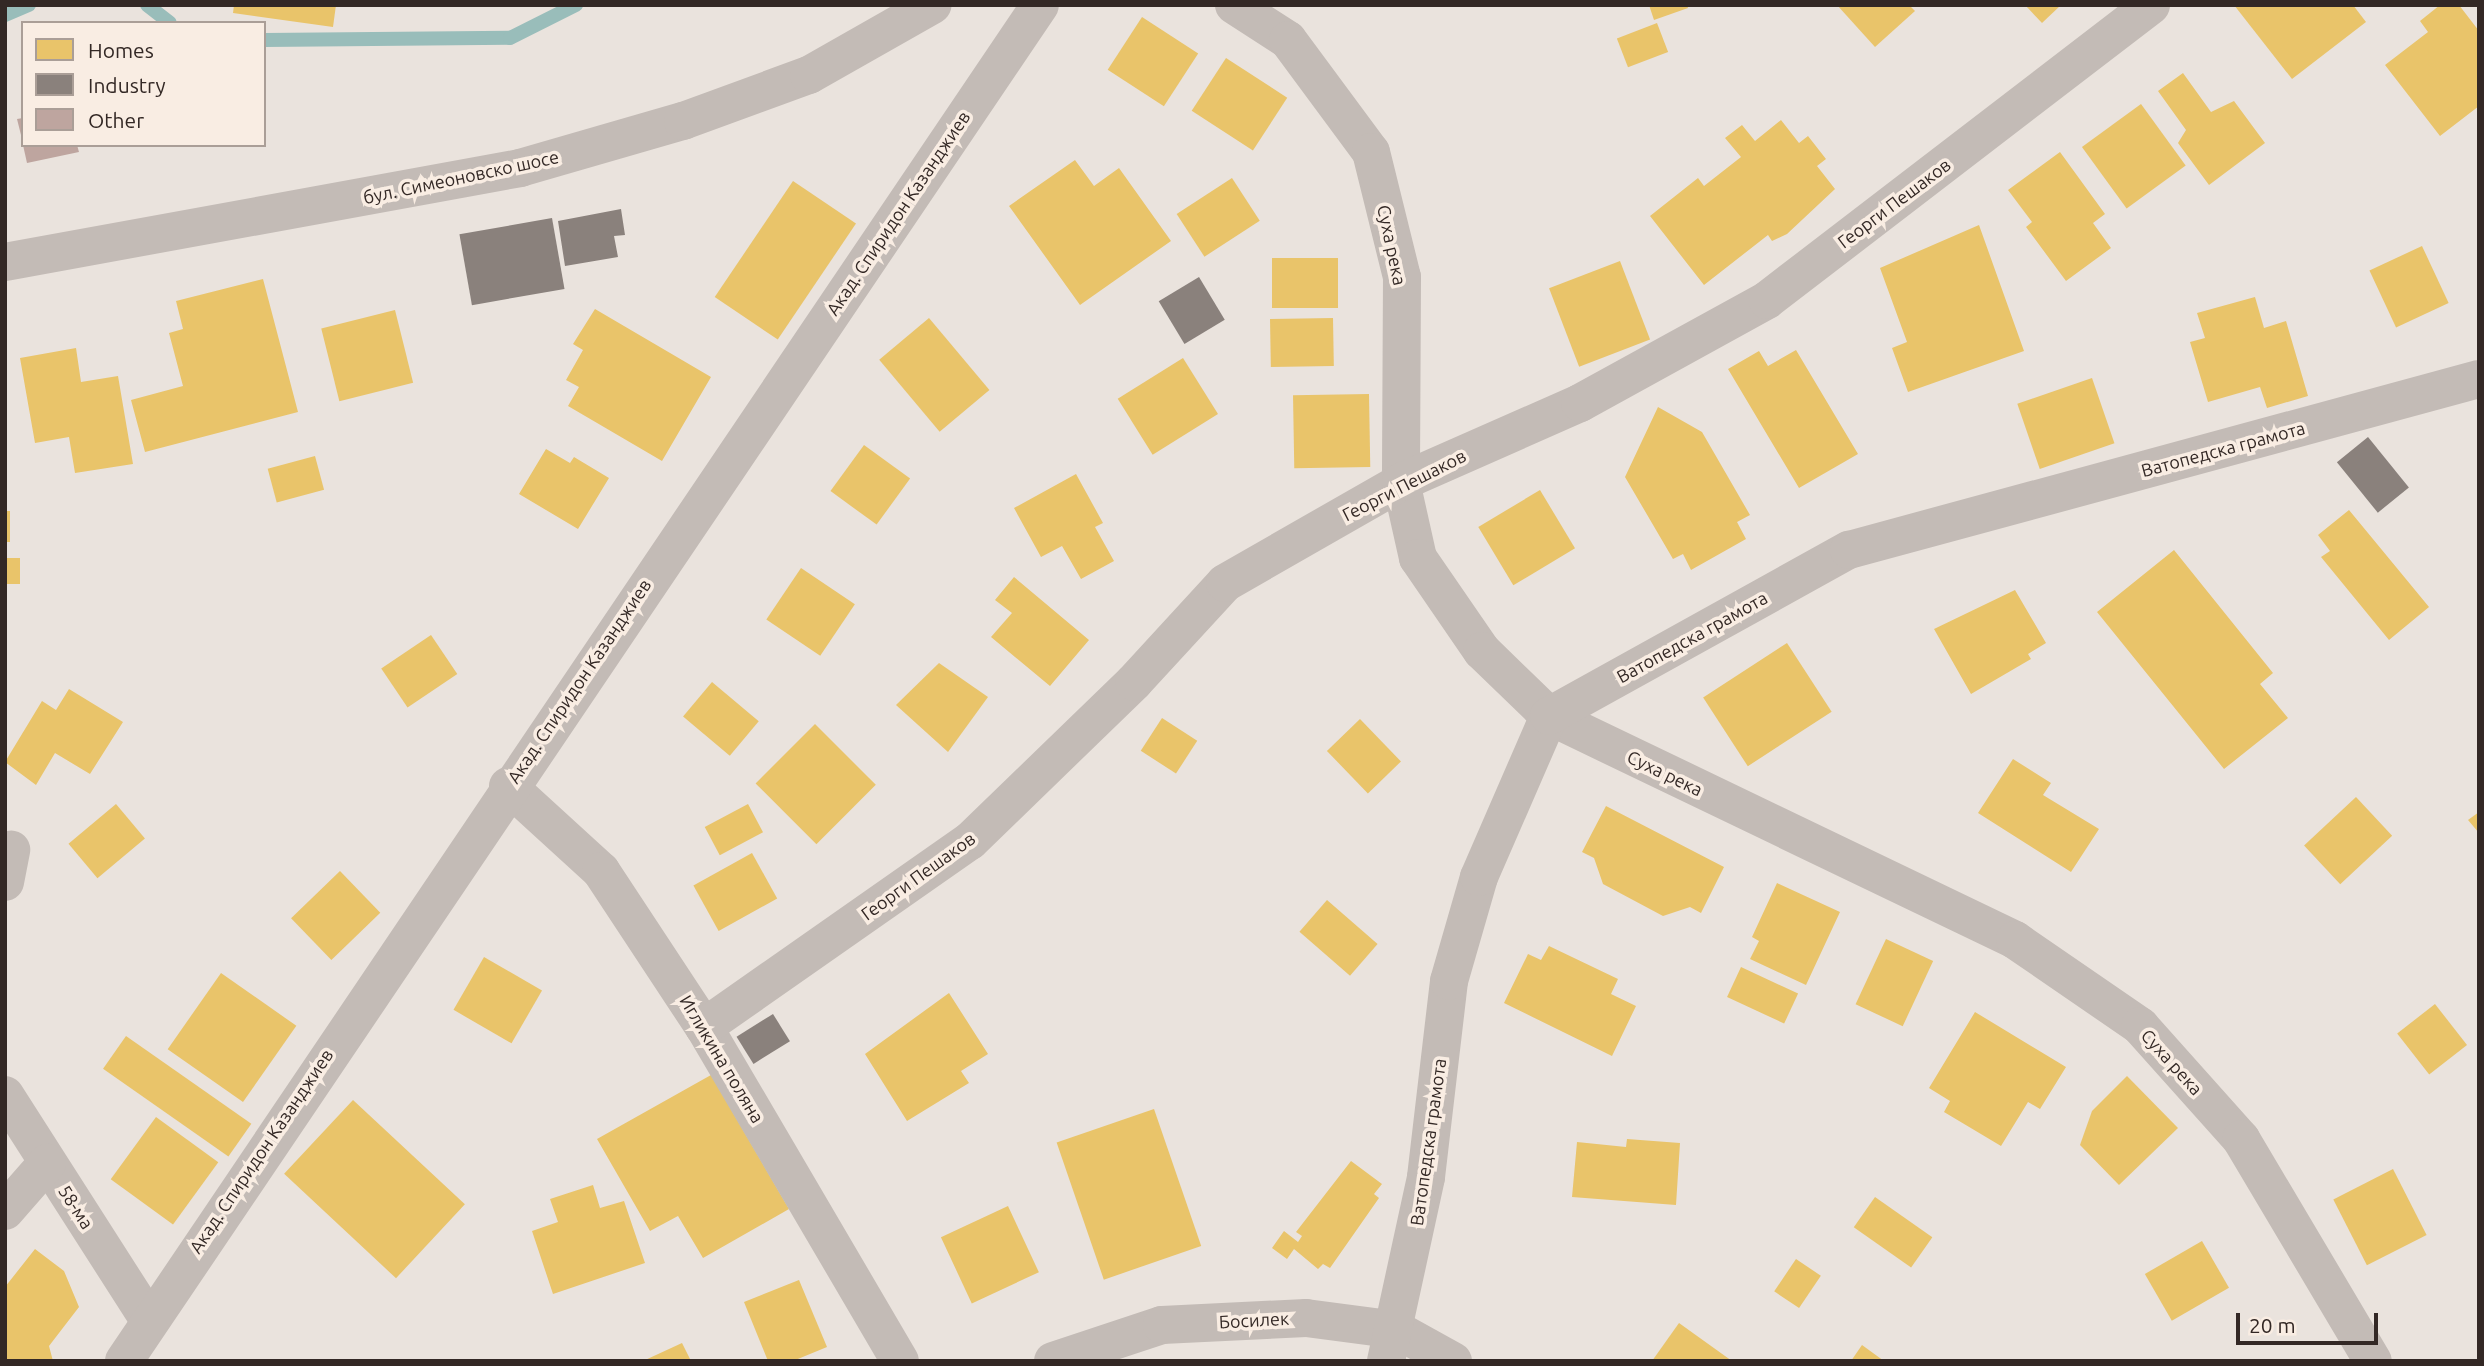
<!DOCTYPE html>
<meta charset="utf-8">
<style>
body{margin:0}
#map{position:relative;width:2484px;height:1366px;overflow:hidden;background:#eae3dd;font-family:Ubuntu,sans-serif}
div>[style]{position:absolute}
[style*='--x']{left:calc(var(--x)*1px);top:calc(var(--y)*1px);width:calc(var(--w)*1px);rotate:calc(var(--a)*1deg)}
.homes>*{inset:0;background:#e9c46a;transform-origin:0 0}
.industry>*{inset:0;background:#8a817c;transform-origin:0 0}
.stream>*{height:14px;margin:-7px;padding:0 7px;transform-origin:7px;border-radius:7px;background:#99bdba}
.building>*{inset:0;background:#bea59f}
.minor>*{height:38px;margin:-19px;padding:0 19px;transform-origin:19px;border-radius:19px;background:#c3bbb6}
span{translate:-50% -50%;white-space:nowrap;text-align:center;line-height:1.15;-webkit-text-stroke:7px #f9ede3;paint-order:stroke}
.street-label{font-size:18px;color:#332825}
.frame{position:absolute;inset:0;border:7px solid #332825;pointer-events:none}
.legend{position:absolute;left:21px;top:21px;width:245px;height:126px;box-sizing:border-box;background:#f9ede3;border:2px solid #aa9e97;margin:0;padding:9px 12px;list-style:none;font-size:21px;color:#332825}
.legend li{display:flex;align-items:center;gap:14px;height:35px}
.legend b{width:35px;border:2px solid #aa9e97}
.scale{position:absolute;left:2236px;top:1313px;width:142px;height:32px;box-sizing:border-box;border:4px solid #332825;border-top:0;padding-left:9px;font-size:21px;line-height:24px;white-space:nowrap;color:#332825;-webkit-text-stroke:5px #f9ede3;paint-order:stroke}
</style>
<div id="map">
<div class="homes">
<div style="clip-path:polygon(234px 5px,336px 5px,333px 27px,233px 13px)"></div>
<div style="clip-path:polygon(1649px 5px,1687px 5px,1688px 8px,1654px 20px)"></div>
<div style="clip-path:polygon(1837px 5px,1909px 5px,1915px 11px,1875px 47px)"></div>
<div style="clip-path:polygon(2025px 5px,2061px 5px,2042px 23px)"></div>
<div style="clip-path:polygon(2234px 5px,2353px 5px,2366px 22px,2292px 79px)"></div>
<div style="clip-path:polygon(2440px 5px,2459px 5px,2479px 31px,2479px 106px,2440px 136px,2385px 65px,2428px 32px,2420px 21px)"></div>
<div style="left:1142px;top:17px;width:67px;height:63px;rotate:33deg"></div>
<div style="left:1657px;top:23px;width:31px;height:43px;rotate:69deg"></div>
<div style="left:1226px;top:58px;width:73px;height:63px;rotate:33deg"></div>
<div style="clip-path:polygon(2183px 73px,2211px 112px,2234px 101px,2265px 143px,2209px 185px,2178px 143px,2186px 130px,2158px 91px)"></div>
<div style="left:2141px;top:104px;width:76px;height:73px;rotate:54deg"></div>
<div style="clip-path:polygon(1781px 120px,1799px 143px,1808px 136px,1826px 159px,1817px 166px,1835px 189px,1787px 234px,1772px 241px,1768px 235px,1704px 285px,1650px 216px,1698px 178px,1704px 186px,1741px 157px,1725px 138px,1742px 125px,1755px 141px)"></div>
<div style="clip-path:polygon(2060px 152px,2105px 214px,2093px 223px,2111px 248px,2066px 281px,2026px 227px,2032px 222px,2008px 190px)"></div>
<div style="clip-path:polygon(1075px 160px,1094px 186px,1119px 168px,1171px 241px,1080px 305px,1009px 206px)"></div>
<div style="left:1232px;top:178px;width:51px;height:66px;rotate:57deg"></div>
<div style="left:793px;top:181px;width:76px;height:140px;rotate:34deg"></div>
<div style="clip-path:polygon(1979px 225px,2024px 351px,1908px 392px,1892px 348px,1907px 342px,1880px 268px)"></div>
<div style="left:2422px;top:246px;width:63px;height:58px;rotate:65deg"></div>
<div style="left:1338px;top:258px;width:50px;height:66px;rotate:90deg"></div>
<div style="left:1620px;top:261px;width:84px;height:76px;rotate:69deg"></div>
<div style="clip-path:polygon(263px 279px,298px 412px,145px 452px,131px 400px,183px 386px,169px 333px,183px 329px,176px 301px)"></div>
<div style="clip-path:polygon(2255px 297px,2264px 328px,2286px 321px,2308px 396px,2267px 408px,2260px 387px,2208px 402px,2190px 342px,2205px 338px,2197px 313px)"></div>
<div style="clip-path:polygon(595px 309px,711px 377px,662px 461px,568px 406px,579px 387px,566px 380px,583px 350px,573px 344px)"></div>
<div style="left:395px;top:310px;width:75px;height:76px;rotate:76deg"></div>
<div style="left:929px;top:318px;width:94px;height:65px;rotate:50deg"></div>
<div style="left:1333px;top:318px;width:48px;height:63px;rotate:89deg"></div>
<div style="clip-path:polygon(76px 348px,81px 382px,118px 376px,133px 464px,75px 473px,69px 437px,35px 443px,20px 358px)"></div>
<div style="clip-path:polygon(1796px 350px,1858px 454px,1799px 488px,1728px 369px,1759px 351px,1768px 366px)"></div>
<div style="left:1183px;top:358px;width:66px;height:77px;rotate:58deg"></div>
<div style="left:2092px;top:378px;width:69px;height:79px;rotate:71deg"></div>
<div style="left:1369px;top:394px;width:73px;height:76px;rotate:89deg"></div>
<div style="clip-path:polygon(1658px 407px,1702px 432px,1750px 515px,1737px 522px,1746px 539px,1691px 570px,1683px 554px,1673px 559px,1625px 477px)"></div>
<div style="left:864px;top:445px;width:57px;height:57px;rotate:36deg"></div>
<div style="clip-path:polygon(546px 449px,570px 463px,574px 457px,609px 478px,578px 529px,519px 494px)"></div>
<div style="left:315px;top:456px;width:35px;height:49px;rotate:75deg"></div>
<div style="clip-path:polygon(1076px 474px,1103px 523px,1095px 527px,1114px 561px,1081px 579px,1062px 546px,1041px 557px,1014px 508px)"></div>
<div style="left:1540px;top:490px;width:68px;height:72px;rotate:59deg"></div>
<div style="clip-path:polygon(2349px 510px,2429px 607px,2389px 640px,2321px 557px,2330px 551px,2318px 535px)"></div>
<div style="left:5px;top:511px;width:5px;height:31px"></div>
<div style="clip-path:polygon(2174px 550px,2273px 673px,2260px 684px,2288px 718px,2224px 769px,2097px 612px)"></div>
<div style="left:5px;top:558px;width:15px;height:26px"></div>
<div style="left:801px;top:568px;width:65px;height:62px;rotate:34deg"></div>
<div style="clip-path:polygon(1014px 577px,1089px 640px,1050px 686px,991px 637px,1012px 613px,995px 600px)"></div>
<div style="clip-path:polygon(2015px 590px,2046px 643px,2028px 654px,2031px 659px,1971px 694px,1934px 629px)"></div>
<div style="left:431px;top:635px;width:47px;height:60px;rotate:56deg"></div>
<div style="left:1787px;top:643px;width:82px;height:100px;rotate:57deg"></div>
<div style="clip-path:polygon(939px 663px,988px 697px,948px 752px,896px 705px)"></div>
<div style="left:712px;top:682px;width:61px;height:45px;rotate:40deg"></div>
<div style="clip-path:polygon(69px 689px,123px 722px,90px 774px,55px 753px,36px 785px,5px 762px,42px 701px,56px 710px)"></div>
<div style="left:1162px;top:718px;width:42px;height:39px;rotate:33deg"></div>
<div style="left:1360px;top:719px;width:59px;height:46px;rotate:46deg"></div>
<div style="left:815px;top:724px;width:86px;height:84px;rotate:45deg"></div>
<div style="clip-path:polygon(2013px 759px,2051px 783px,2043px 795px,2099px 829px,2071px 872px,1978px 813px)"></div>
<div style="left:2356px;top:797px;width:53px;height:71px;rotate:47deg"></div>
<div style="left:116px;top:804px;width:45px;height:62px;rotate:50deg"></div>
<div style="left:748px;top:804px;width:32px;height:49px;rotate:62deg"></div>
<div style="clip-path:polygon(1606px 806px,1724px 867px,1701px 913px,1690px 907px,1663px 916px,1603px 884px,1594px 858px,1582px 852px)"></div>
<div style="clip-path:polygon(2479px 812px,2479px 833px,2468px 820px)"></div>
<div style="left:752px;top:853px;width:52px;height:67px;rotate:61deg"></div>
<div style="left:340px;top:871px;width:58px;height:68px;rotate:46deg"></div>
<div style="clip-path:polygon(1777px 883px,1840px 912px,1806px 985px,1750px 959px,1759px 941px,1752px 937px)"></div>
<div style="left:1327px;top:900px;width:67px;height:42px;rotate:41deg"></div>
<div style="left:1886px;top:939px;width:52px;height:72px;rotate:25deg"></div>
<div style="clip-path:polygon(1549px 946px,1618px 979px,1611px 994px,1636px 1006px,1612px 1056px,1504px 1003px,1528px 954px,1541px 960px)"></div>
<div style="left:484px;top:957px;width:67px;height:61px;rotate:30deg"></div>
<div style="left:1741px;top:967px;width:63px;height:33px;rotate:25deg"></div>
<div style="left:221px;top:973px;width:92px;height:93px;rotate:35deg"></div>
<div style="clip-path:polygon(949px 993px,988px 1054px,961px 1071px,969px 1083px,907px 1121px,865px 1054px)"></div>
<div style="left:2435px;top:1004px;width:52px;height:48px;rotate:52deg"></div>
<div style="clip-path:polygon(1975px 1012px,2066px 1067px,2040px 1109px,2028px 1102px,2001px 1146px,1944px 1112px,1950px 1101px,1929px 1088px)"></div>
<div style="left:126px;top:1036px;width:153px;height:40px;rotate:35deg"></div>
<div style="clip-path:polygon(711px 1075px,789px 1209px,703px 1258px,678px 1216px,650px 1231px,597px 1139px)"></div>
<div style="clip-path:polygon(2127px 1076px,2178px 1128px,2119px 1185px,2080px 1145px,2092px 1111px)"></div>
<div style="left:353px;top:1100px;width:153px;height:101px;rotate:43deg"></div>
<div style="left:1154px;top:1109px;width:145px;height:103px;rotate:71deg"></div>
<div style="left:156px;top:1117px;width:77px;height:77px;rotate:36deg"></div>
<div style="clip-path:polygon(1627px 1139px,1680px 1143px,1676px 1205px,1572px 1197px,1577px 1142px,1626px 1147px)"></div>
<div style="clip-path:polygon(1351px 1161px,1382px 1184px,1374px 1194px,1379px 1198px,1330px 1268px,1323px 1264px,1318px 1269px,1294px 1249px,1287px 1259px,1272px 1248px,1284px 1231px,1298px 1242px,1302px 1236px,1296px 1232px)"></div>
<div style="left:2393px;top:1169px;width:74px;height:67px;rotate:63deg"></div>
<div style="clip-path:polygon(593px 1185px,600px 1208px,624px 1201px,645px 1263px,553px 1294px,532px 1231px,558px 1222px,550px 1199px)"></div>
<div style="left:1875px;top:1197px;width:70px;height:37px;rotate:35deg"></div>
<div style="left:1008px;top:1206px;width:73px;height:74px;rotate:65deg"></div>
<div style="left:2202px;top:1241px;width:54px;height:66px;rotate:60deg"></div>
<div style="clip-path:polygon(35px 1249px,64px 1271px,79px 1307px,49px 1346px,53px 1361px,5px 1361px,5px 1287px)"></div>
<div style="left:1796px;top:1259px;width:30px;height:39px;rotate:34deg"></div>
<div style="clip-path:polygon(799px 1280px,827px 1347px,793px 1361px,768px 1361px,744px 1302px)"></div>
<div style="clip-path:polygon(1679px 1323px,1732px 1361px,1652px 1361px)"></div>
<div style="clip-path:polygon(682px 1343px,691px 1361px,643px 1361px)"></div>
<div style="clip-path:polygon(1862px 1345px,1884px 1361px,1851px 1361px)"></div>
</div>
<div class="industry">
<div style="clip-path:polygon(621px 209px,625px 235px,614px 236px,618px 257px,565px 266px,558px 221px)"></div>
<div style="left:552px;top:218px;width:72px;height:94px;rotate:80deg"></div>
<div style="left:1199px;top:277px;width:50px;height:47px;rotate:59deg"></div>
<div style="left:2368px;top:437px;width:65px;height:40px;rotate:51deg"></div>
<div style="left:773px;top:1014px;width:32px;height:43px;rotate:58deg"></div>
</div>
<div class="stream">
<div style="--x:147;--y:5;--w:29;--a:38"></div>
<div style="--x:5;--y:15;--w:26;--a:-23"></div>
<div style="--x:264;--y:40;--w:246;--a:-0.5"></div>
<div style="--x:510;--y:38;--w:74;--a:-26.6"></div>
</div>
<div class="building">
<div style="clip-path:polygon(23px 118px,23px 139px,22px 139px,17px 119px)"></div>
<div style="clip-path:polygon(23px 145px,77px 145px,79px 152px,27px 163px)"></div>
</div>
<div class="minor">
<div style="--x:1234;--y:5;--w:64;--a:32.9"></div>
<div style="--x:1288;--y:40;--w:139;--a:53.5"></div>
<div style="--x:1371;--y:152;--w:129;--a:76.1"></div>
<div style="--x:1402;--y:277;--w:205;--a:90.3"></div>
<div style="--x:1401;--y:482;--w:78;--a:77.4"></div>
<div style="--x:1418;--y:558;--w:113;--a:55.5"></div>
<div style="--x:1482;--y:651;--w:93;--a:44.1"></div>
<div style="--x:1549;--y:716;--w:517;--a:25.67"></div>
<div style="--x:2015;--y:940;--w:152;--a:34.5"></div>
<div style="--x:2140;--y:1026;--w:152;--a:48.2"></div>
<div style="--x:2241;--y:1139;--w:258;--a:59.3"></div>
<div style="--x:5;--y:262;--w:524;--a:-10.34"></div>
<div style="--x:520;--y:168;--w:170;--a:-16.1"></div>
<div style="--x:683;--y:121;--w:134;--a:-20.1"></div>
<div style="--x:809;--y:75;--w:142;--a:-29.6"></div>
<div style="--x:508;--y:786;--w:126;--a:42.4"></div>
<div style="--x:601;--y:871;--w:187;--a:56.6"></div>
<div style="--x:704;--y:1027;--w:387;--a:59.6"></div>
<div style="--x:5;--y:882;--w:33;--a:-79"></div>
<div style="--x:704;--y:1027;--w:325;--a:-35"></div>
<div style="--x:970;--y:841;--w:228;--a:-44.1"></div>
<div style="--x:1134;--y:682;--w:134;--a:-47.4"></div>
<div style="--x:1225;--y:583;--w:203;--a:-29.8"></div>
<div style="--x:1401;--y:482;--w:196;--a:-23.8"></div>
<div style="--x:1580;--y:403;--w:213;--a:-28.8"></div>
<div style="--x:1767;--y:300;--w:484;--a:-37.5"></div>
<div style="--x:5;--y:1095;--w:266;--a:57.4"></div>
<div style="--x:5;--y:1211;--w:64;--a:-48.8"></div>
<div style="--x:124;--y:1361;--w:1636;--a:-55.96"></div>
<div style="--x:1053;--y:1361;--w:115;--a:-18.3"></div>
<div style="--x:1162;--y:1325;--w:144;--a:-2.8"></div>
<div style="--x:1306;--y:1318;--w:92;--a:7.5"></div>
<div style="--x:1397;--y:1330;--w:64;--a:29"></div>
<div style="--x:1386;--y:1361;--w:188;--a:-77.7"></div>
<div style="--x:1426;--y:1177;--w:197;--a:-83.3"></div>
<div style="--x:1449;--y:981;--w:108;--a:-73.9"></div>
<div style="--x:1479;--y:877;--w:176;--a:-66.5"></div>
<div style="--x:1549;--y:716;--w:343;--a:-29"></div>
<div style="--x:1849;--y:550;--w:653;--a:-15.19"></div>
</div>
<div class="street-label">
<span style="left:461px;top:177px;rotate:-12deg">бул. Симеоновско шосе</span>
<span style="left:1894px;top:203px;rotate:-37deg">Георги Пешаков</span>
<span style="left:898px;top:213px;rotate:-56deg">Акад. Спиридон Казанджиев</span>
<span style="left:1392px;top:245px;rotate:78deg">Суха река</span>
<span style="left:2223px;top:449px;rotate:-15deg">Ватопедска грамота</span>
<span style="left:1404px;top:485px;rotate:-27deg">Георги Пешаков</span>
<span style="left:1692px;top:637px;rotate:-29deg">Ватопедска грамота</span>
<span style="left:579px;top:681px;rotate:-56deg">Акад. Спиридон Казанджиев</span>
<span style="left:1665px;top:773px;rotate:26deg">Суха река</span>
<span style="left:918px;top:876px;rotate:-36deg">Георги Пешаков</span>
<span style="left:722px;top:1059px;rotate:59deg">Игликина поляна</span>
<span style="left:2172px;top:1062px;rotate:48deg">Суха река</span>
<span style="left:1428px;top:1142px;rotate:-82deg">Ватопедска грамота</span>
<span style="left:261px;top:1151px;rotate:-56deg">Акад. Спиридон Казанджиев</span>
<span style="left:76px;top:1207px;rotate:57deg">58-ма</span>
<span style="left:1254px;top:1320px;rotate:-3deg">Босилек</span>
</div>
<div class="frame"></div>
<ul class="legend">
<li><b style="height:19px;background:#e9c46a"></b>Homes</li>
<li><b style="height:19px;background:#8a817c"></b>Industry</li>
<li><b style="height:19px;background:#bea59f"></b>Other</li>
</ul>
<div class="scale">20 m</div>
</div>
